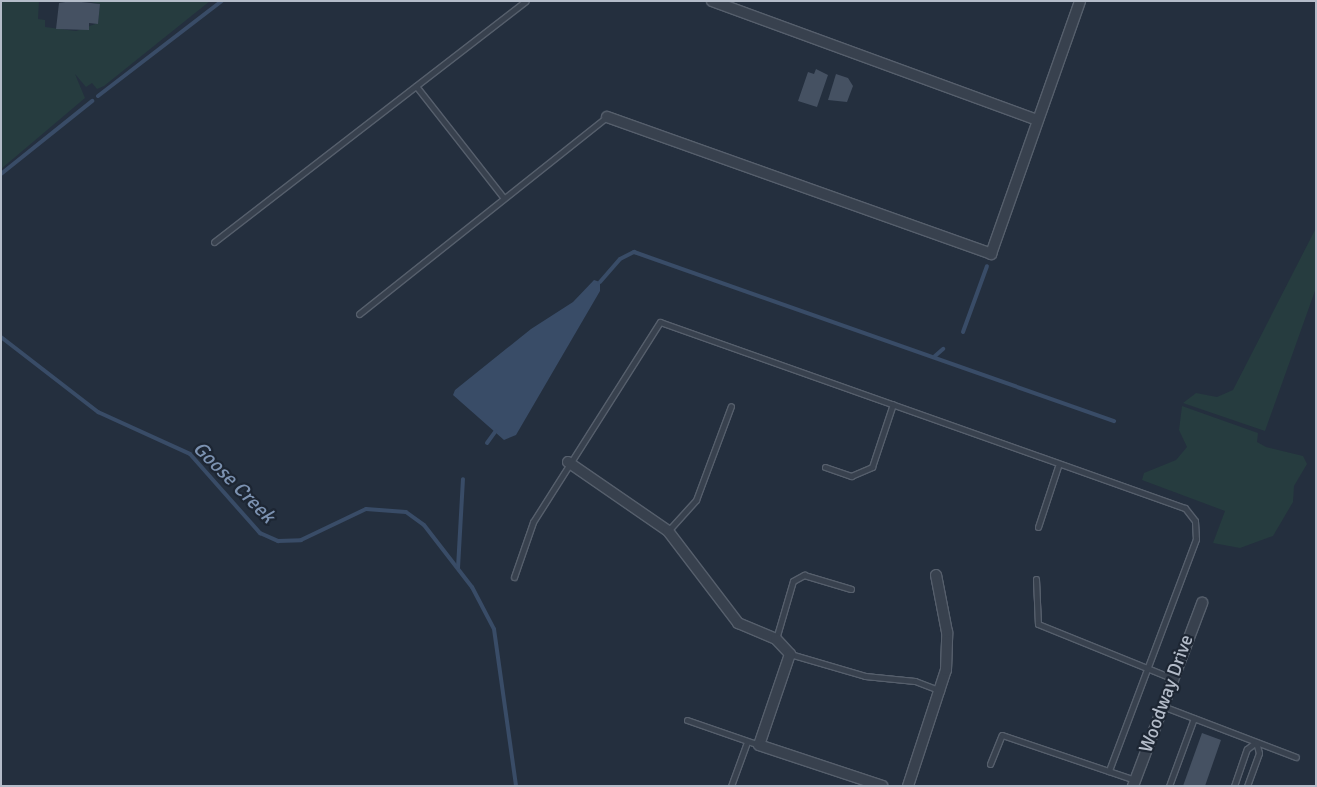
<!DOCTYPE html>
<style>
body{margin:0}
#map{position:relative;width:1317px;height:787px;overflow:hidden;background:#242f3e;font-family:Signika,sans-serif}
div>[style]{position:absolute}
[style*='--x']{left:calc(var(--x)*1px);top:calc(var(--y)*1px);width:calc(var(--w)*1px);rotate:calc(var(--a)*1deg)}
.green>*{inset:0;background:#263c3f}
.water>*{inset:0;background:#394c67}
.stream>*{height:4px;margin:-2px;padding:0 2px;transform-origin:2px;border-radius:2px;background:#394c67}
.building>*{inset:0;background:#455162}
.roads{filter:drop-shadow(1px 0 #565f6c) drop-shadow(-1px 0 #565f6c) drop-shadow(0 1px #565f6c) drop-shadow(0 -1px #565f6c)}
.service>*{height:5px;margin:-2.5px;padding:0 2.5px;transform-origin:2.5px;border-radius:2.5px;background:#38414e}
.minor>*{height:10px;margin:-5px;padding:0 5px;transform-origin:5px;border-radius:5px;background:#38414e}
span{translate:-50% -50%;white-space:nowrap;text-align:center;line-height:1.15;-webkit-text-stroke:4.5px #1d2633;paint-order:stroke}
.street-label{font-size:19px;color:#b4bcc9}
.water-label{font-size:20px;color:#7c92b1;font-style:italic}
.frame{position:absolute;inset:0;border:2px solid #b4bcc9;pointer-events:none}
</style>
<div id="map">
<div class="green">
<div style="clip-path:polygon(1px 1px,39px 1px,38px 19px,45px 20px,45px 27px,76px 31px,98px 23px,100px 4px,87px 1px,210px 1px,104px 86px,97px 89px,92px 83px,86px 87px,75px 74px,85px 98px,1px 169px)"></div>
<div style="clip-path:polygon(1316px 228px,1316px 288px,1265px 431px,1183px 403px,1196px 393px,1217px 397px,1233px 390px)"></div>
<div style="clip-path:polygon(1182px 406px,1258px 433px,1257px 442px,1266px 447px,1303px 456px,1307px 464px,1294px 486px,1293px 502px,1273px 536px,1240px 548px,1213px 543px,1225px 511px,1142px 480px,1144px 473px,1176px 460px,1187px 447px,1179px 430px)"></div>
</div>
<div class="water">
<div style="clip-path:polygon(594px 280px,600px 282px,600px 291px,516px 435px,504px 440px,453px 395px,455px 390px,531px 329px,573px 302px)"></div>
</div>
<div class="stream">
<div style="--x:98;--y:96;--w:156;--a:-37.5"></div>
<div style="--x:1;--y:174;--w:117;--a:-38.7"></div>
<div style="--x:600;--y:282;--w:30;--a:-49"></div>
<div style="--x:620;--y:259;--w:16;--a:-27"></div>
<div style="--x:634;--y:252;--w:509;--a:19.4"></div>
<div style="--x:963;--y:332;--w:70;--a:-70"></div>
<div style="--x:1;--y:337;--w:123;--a:37.7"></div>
<div style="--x:98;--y:412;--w:101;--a:24.5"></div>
<div style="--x:190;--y:454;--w:106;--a:48.5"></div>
<div style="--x:260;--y:533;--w:20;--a:24"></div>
<div style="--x:278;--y:541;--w:23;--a:-2"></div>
<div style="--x:301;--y:540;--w:72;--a:-25.5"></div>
<div style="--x:366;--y:509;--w:40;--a:4.3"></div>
<div style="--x:406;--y:512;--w:22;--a:36"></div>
<div style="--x:424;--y:525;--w:78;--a:52.3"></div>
<div style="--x:472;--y:587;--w:47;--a:62.4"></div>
<div style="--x:494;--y:629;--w:159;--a:82"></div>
<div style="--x:935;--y:356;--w:11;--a:-41"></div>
<div style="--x:487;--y:443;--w:14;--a:-54"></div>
<div style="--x:458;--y:568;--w:89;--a:-86.8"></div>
</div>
<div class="building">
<div style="clip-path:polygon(72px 1px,100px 4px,98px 24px,89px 23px,89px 30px,56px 29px,59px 3px)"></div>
<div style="clip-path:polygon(816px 69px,828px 75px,817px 107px,798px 101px,808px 72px,814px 74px)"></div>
<div style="clip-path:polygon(836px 74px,848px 78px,853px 86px,847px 102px,828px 100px)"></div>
<div style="clip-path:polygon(1202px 733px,1221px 740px,1205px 786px,1183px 786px)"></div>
</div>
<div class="roads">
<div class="service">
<div style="--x:416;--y:86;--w:141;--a:51.9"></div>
<div style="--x:214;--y:242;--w:394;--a:-37.7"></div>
<div style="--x:359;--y:314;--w:317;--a:-38.5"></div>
<div style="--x:825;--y:467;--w:28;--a:19"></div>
<div style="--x:851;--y:476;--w:23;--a:-23"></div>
<div style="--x:872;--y:467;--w:66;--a:-71.6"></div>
<div style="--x:1038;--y:527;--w:64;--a:-71.8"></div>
<div style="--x:668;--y:531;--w:42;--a:-47.9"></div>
<div style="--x:696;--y:500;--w:100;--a:-69.6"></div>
<div style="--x:514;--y:577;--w:58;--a:-70.9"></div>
<div style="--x:533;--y:522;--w:237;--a:-57.6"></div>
<div style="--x:660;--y:322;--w:557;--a:19.51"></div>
<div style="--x:1185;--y:508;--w:16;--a:52"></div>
<div style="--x:1195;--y:521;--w:18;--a:87"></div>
<div style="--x:1196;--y:539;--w:248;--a:110.6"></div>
<div style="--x:1036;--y:579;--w:45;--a:87.5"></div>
<div style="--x:1038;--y:624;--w:147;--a:22"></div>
<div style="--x:776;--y:639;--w:60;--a:-73.7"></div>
<div style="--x:793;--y:581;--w:13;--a:-29"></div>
<div style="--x:804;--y:575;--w:49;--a:16.6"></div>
<div style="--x:790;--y:654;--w:78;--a:16.3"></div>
<div style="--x:865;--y:676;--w:50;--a:5.7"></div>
<div style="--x:915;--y:681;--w:28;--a:21"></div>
<div style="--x:1165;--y:707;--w:140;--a:20.9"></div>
<div style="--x:687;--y:720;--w:76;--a:19.1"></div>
<div style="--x:990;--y:764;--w:31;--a:-68"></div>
<div style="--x:1002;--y:735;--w:140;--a:18.7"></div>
<div style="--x:731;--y:786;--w:47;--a:-70"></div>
<div style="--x:1169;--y:786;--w:72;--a:-69.8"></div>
<div style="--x:1234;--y:786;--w:39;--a:-71"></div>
<div style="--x:1247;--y:749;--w:11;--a:-38"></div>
<div style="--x:1247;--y:786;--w:35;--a:-70"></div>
<div style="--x:1259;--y:753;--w:11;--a:-105"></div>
</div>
<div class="minor">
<div style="--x:712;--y:1;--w:346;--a:20.1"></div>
<div style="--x:607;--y:117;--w:408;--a:19.6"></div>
<div style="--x:991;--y:254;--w:268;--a:-70.6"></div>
<div style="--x:568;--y:462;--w:121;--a:34.6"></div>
<div style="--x:668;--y:531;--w:116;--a:52.7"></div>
<div style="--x:738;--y:623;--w:41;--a:22.8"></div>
<div style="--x:776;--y:639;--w:21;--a:47"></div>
<div style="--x:790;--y:654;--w:96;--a:108.8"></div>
<div style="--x:759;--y:745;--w:130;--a:18.4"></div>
<div style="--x:908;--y:786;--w:122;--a:-71.9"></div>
<div style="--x:946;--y:670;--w:38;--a:-88"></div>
<div style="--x:947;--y:632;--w:58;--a:-100.9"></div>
<div style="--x:1133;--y:786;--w:196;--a:-69.3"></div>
</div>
</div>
<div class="street-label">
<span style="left:1167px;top:694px;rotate:-70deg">Woodway Drive</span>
</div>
<div class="water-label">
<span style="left:234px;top:482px;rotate:45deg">Goose Creek</span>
</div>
<div class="frame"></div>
</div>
